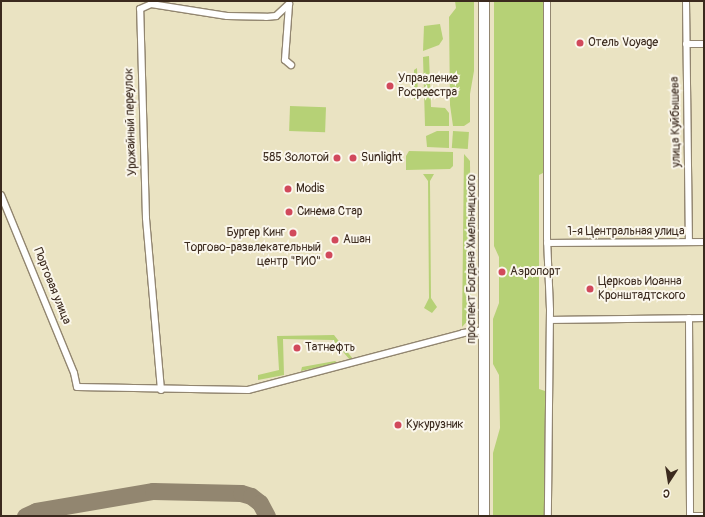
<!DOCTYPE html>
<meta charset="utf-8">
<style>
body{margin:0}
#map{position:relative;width:705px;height:517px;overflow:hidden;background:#eae3c2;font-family:Pangolin,sans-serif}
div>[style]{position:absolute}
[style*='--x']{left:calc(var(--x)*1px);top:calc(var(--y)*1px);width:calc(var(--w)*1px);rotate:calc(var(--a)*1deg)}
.green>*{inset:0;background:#b6d176;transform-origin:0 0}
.taxiway>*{height:17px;margin:-8.5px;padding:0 8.5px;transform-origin:8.5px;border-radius:8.5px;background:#928670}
.roads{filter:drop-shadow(1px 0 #928670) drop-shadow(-1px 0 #928670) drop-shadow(0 1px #928670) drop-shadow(0 -1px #928670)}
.street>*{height:6px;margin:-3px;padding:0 3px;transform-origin:3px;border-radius:3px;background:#fff}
.primary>*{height:10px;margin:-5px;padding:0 5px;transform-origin:5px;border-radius:5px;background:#fff}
.dots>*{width:11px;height:11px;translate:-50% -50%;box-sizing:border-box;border:2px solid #fbf7ec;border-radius:50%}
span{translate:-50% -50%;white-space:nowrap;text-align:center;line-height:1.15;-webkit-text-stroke:4px #fbf7ec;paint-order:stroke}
.poi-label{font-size:12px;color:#3b2a1e}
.left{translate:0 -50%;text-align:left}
.right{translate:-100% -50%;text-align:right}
.street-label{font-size:12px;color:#3b2a1e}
.frame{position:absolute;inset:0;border:2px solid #3b2a1e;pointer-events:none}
.north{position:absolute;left:649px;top:461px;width:40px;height:40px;-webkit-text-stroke:3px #fbf7ec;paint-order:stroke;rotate:192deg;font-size:11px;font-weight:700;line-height:16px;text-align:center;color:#3b2a1e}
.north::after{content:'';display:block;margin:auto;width:14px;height:18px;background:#3b2a1e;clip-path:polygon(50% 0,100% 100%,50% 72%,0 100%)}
</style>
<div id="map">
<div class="green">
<div style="clip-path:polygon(455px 1px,474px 1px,474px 71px,470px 94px,470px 122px,464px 126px,453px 126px,450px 105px,449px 17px,456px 8px)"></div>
<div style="clip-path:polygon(494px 1px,544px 1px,545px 172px,539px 175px,539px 389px,545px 391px,545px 516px,493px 516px,493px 453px,500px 428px,499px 375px,493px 364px,493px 319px,499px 303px,499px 257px,494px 246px)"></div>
<div style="clip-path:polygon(440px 24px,443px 39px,439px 45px,423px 51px,424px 26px)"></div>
<div style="clip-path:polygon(429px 56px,431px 107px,445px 108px,449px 113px,449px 126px,425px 126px,423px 57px)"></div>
<div style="clip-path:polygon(417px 68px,418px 101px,414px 99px,414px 70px)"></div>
<div style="left:290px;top:106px;width:36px;height:25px;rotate:2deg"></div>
<div style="clip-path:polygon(437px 131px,449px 131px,449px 148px,427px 147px,426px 136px)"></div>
<div style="left:453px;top:131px;width:16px;height:17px;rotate:4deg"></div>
<div style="clip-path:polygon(409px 151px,453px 152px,453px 166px,450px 169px,406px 170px,406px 156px)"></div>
<div style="clip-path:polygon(464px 154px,470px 161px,471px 317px,462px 327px)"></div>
<div style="clip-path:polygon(423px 174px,434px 174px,430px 181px,431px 298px,437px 307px,432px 313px,424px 308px,429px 298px,428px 181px)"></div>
<div style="clip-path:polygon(334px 335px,353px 359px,350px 360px,333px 340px,283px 339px,284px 375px,258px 380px,258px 375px,279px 370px,277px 336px)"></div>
<div style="clip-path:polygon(335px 361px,338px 363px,301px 371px,302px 367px)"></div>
</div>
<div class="taxiway">
<div style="--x:25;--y:516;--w:12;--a:-24"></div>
<div style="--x:36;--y:511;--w:119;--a:-9.7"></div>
<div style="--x:153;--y:491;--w:88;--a:1.3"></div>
<div style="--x:241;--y:493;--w:10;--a:17"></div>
<div style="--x:251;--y:496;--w:11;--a:38"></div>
<div style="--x:260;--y:503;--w:15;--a:62"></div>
</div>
<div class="roads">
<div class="street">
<div style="--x:547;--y:1;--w:237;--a:90"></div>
<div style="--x:547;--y:238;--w:72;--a:87.6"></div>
<div style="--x:550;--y:310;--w:206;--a:90.6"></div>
<div style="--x:686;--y:1;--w:241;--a:89.3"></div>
<div style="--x:289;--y:5;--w:55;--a:94.2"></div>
<div style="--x:285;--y:60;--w:8;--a:40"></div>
<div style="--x:686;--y:44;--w:18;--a:0"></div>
<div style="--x:1;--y:195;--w:192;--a:67.7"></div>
<div style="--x:74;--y:373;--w:14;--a:78"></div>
<div style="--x:77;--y:387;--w:171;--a:1"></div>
<div style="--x:248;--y:390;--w:222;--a:-14.8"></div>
<div style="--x:463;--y:333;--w:22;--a:-8"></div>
<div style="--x:547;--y:243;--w:157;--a:-0.4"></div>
<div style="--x:689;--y:318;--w:198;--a:89.7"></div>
<div style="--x:550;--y:320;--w:154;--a:-0.7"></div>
<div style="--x:161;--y:390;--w:173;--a:-95"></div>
<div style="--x:146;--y:218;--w:209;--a:-91.6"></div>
<div style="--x:140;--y:9;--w:12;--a:-24"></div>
<div style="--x:151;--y:4;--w:77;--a:9"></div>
<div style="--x:227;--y:16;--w:39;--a:1"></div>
<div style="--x:266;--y:17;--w:10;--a:-6"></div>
<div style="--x:276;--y:16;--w:18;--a:-43"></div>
<div style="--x:690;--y:516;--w:14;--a:0"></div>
</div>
<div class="primary">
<div style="--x:484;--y:1;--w:515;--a:90"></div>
</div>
</div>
<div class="dots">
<div style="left:580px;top:43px;background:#d1495b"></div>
<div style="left:390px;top:86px;background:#d1495b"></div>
<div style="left:337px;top:158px;background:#d1495b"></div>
<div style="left:353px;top:158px;background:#d1495b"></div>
<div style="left:288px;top:189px;background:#d1495b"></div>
<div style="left:289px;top:212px;background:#d1495b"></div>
<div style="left:293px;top:233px;background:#d1495b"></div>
<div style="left:335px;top:240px;background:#d1495b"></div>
<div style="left:329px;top:255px;background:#d1495b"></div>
<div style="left:502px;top:272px;background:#d1495b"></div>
<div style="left:590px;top:289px;background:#d1495b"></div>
<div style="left:297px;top:348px;background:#d1495b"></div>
<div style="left:398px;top:425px;background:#d1495b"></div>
</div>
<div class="poi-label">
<span class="left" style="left:588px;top:43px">Отель Voyage</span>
<span class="left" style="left:398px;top:86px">Управление<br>Росреестра</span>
<span class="right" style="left:329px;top:158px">585 Золотой</span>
<span class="left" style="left:361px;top:158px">Sunlight</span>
<span class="left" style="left:296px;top:189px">Modis</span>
<span class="left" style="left:297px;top:212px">Синема Стар</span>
<span class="right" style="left:285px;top:233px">Бургер Кинг</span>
<span class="left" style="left:343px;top:240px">Ашан</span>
<span class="right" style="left:321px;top:255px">Торгово-развлекательный<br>центр "РИО"</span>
<span class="left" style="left:510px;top:272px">Аэропорт</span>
<span class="left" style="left:598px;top:289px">Церковь Иоанна<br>Кронштадтского</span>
<span class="left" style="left:305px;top:348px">Татнефть</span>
<span class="left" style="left:406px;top:425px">Кукурузник</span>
</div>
<div class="street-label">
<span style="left:131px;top:122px;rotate:-92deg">Урожайный переулок</span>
<span style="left:676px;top:122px;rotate:-91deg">улица Куйбышева</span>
<span style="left:626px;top:232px">1-я Центральная улица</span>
<span style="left:472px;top:259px;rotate:-90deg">проспект Богдана Хмельницкого</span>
<span style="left:52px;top:286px;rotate:68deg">Портовая улица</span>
</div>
<div class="frame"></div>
<div class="north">С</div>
</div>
